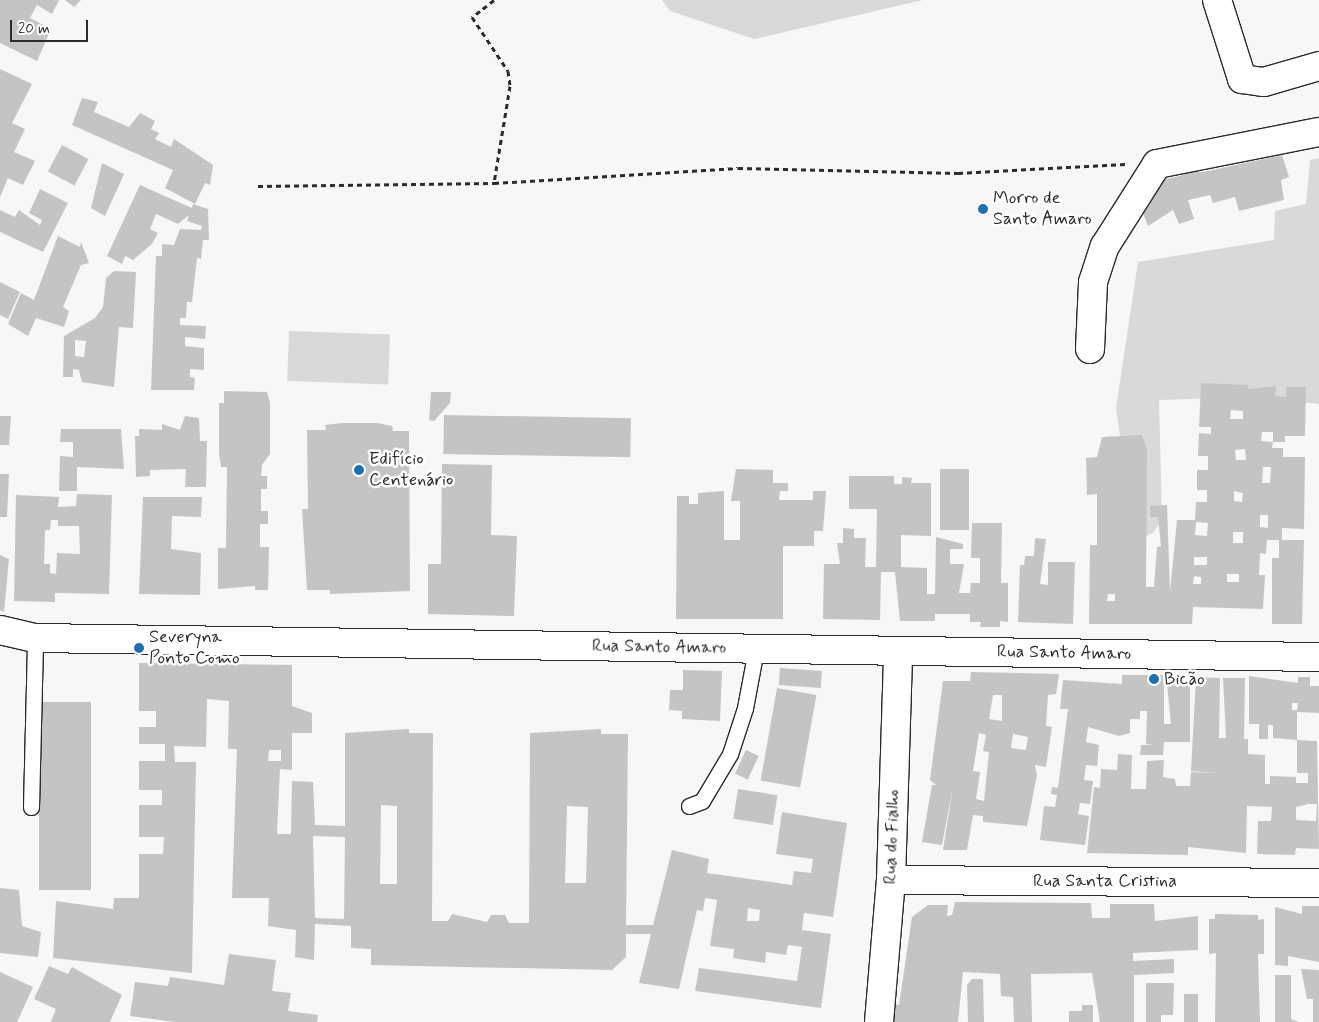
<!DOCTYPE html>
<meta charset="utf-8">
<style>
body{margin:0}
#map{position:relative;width:1319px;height:1022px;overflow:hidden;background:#f7f7f7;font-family:Mynerve,sans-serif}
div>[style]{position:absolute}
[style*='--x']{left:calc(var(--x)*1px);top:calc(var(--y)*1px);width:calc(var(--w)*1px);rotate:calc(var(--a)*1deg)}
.green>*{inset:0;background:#d9d9d9;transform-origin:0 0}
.building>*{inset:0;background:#c4c4c4;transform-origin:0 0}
.path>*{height:3px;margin-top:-1.5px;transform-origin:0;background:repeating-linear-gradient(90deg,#2b2b2b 0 5px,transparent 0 9px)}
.roads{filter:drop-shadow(1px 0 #2b2b2b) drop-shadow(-1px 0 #2b2b2b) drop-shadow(0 1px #2b2b2b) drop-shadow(0 -1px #2b2b2b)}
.service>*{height:15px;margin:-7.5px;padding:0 7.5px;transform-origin:7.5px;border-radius:7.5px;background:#fff}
.minor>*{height:28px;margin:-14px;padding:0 14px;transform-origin:14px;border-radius:14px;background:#fff}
.dots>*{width:14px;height:14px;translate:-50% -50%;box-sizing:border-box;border:2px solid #fff;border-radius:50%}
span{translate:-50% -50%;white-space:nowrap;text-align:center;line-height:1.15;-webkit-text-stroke:5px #fff;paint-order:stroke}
.poi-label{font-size:18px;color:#2b2b2b}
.left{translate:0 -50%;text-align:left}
.street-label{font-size:18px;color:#2b2b2b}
.scale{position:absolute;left:10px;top:20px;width:78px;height:22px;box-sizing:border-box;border:2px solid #2b2b2b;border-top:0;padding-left:6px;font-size:15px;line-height:18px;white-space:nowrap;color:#2b2b2b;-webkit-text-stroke:4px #fff;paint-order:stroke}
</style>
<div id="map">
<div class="green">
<div style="clip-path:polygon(662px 0,923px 0,754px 39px,670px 11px)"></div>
<div style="clip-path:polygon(1319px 158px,1319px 404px,1253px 397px,1159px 400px,1162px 519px,1153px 533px,1135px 540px,1116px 408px,1138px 262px,1274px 240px,1275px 211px,1306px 204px,1310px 160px)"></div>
<div style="left:289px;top:331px;width:101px;height:50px;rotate:2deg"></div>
</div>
<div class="building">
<div style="clip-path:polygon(0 0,59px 0,52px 14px,37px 5px,30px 18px,51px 29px,37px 61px,0 43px)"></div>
<div style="clip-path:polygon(65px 0,81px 0,74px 7px)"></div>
<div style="clip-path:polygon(0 69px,32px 84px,12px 123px,25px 129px,14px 152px,35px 161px,23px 185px,8px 178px,0 197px)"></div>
<div style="clip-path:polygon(82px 98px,98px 102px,94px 112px,129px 127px,140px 113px,155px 121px,151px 129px,159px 133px,155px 139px,171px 147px,174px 139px,213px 165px,210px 185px,205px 183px,195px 204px,165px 188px,173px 170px,72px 125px)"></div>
<div style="left:62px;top:145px;width:30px;height:30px;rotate:28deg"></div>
<div style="clip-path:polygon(1282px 155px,1289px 177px,1281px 180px,1284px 200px,1239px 211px,1235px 197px,1213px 203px,1210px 195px,1188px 200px,1194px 219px,1179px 224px,1173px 210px,1148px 226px,1142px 211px,1158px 181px,1184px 175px,1183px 171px,1203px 172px)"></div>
<div style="clip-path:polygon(102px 163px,124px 174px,105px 216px,91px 208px)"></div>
<div style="clip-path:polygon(140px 185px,192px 208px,193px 204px,208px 209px,209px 240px,203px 240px,201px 259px,197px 258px,192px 302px,187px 302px,186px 318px,180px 318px,180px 325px,206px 326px,205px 339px,185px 337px,185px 346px,204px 348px,204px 370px,190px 369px,190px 377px,195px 378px,194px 390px,151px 390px,156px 256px,162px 256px,162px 244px,174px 245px,180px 229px,201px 230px,202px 226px,187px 221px,189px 215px,178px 224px,156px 214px,150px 229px,158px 233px,152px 244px,133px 260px,125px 256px,122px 264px,107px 256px)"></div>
<div style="clip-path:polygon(40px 189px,68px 203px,43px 252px,0 232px,0 210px,15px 217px,19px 210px,40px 225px,42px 220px,29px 213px)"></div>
<div style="clip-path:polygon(58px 236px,80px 247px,81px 242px,89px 263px,81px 265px,63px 307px,69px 311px,64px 327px,36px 318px,28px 336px,8px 324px,21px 293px,34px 300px)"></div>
<div style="clip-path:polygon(evenodd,114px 271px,136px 272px,133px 328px,119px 327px,114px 387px,82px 382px,79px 370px,73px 369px,73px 377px,63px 377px,64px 336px,95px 318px,103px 307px,106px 278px,114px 271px,75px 340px,86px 341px,84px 357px,75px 356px,75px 340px)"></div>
<div style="clip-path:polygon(0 282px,20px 292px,8px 319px,0 315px)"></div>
<div style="clip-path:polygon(evenodd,1201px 383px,1248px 385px,1248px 389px,1276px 386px,1275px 396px,1286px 397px,1286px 387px,1306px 387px,1305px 436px,1285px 436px,1285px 442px,1273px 442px,1272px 448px,1283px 448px,1283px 457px,1305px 457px,1304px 529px,1282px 528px,1282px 540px,1304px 540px,1302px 624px,1272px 624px,1272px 558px,1279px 558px,1279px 540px,1267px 540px,1266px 554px,1260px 553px,1259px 575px,1265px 575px,1263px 609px,1193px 607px,1192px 624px,1089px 624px,1090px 545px,1097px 545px,1097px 494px,1087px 495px,1086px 458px,1097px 457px,1102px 437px,1142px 435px,1147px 449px,1146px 587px,1154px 587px,1157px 547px,1161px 546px,1158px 517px,1150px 517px,1150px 506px,1167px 505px,1170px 592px,1177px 520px,1195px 520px,1196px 502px,1207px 502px,1207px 490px,1197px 490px,1197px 470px,1208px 470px,1208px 456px,1198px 456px,1199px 433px,1211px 434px,1211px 427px,1199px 427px,1201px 383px,1231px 410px,1243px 411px,1243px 419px,1230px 419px,1231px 410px,1201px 383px,1262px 432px,1273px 432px,1273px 442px,1261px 441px,1262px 432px,1201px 383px,1245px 449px,1246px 460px,1236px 460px,1235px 450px,1245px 449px,1201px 383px,1263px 467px,1271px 467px,1270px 483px,1262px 483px,1263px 467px,1201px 383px,1234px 491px,1243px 493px,1242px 502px,1234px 501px,1234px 491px,1201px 383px,1260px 515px,1268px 515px,1268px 528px,1260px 527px,1260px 515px,1201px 383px,1196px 522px,1208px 523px,1207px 536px,1195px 535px,1196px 522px,1201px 383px,1233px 532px,1243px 532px,1243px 543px,1233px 543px,1233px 532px,1201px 383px,1194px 557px,1207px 557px,1207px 565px,1194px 565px,1194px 557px,1201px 383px,1227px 574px,1239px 574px,1239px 582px,1227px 582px,1227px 574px,1201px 383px,1194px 576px,1201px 577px,1201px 584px,1193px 584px,1194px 576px,1201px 383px,1108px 594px,1115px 594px,1115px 601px,1107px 601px,1108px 594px)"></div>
<div style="clip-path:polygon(224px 391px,267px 392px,270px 403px,270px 454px,262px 465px,261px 476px,267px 476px,267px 489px,261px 489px,261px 511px,268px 511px,268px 524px,260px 524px,260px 547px,269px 547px,268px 590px,255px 590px,255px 586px,218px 589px,218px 548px,226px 548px,227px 467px,221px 467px,219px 453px,219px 403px,224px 403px)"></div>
<div style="clip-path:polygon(431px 392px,451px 392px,450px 403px,434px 421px,429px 420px)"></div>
<div style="left:444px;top:415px;width:187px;height:39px;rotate:1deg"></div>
<div style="clip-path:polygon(0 416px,11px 416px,9px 445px,0 445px)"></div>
<div style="clip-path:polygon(185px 416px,199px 418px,200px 441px,207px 441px,206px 487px,185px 487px,186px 469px,150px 470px,150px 476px,136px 477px,135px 436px,139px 436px,139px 429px,162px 430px,162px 424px,180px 430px)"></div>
<div style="clip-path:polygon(342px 423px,377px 423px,392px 426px,393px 431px,409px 431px,410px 591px,330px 594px,330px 590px,307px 590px,302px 509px,308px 509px,307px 430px,326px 430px,325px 425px)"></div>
<div style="clip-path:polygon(61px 429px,121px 429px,124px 469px,77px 467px,77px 491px,59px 491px,60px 456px,73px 457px,73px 442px,60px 442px)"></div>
<div style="clip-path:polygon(442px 464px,492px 465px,491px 535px,517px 536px,514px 616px,428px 614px,428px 564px,441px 564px)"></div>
<div style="clip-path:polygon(736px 469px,773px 470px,773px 483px,788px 483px,788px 491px,780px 491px,779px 500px,813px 500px,813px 491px,826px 491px,823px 531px,814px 531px,814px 546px,783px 546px,783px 619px,676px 619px,677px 496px,689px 496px,689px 504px,698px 504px,698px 493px,724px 491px,724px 540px,740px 540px,740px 501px,731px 501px)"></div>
<div style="left:969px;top:469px;width:61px;height:29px;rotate:90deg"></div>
<div style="clip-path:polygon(0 474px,9px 474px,7px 517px,0 517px)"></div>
<div style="clip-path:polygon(849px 476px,894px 476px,894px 484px,902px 484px,902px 477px,912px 478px,911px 483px,931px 483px,931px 536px,901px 535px,901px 567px,927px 568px,927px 594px,935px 594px,936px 537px,963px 544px,963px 549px,950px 549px,950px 564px,964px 564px,959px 593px,970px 593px,971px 583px,980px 583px,980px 558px,971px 558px,972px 523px,1002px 523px,1001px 583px,1008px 583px,1008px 622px,1000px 621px,1000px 627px,980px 627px,981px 622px,970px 622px,970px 614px,935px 614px,935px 621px,900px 621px,895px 572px,881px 572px,880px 620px,823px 619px,824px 564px,840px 564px,837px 543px,843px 543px,843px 528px,854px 529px,854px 538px,866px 538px,865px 567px,876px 567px,877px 509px,849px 509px)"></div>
<div style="clip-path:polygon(evenodd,77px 494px,112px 495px,109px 594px,55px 593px,55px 602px,14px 601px,16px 495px,59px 497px,58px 507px,76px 506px,77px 494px,51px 520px,58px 520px,58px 526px,79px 526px,80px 554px,57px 553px,56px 574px,50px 573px,50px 564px,44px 564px,45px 530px,50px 530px,51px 520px)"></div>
<div style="clip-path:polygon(143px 497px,202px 497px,201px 517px,172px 516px,171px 549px,201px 553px,200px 595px,139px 594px)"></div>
<div style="clip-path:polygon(1035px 538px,1046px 539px,1040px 584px,1048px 585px,1048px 562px,1075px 562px,1073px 624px,1018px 622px,1020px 565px,1024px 565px,1025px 556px,1034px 556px)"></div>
<div style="clip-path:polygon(0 555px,9px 559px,4px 612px,0 610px)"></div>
<div style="clip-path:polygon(evenodd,139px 663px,292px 665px,292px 706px,312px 713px,312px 733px,292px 733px,292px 770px,280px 769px,277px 834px,291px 834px,292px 781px,313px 782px,315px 825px,345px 826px,345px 733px,409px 729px,409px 733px,433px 733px,432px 921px,448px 921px,452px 914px,487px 922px,491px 915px,505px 915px,509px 923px,529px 923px,530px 733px,601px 729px,601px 734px,628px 734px,626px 925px,653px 925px,672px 850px,709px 859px,707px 873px,792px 885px,794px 871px,811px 873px,813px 859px,776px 854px,782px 812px,847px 823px,833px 917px,804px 913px,802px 930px,831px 934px,821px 1008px,695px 991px,699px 968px,797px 981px,802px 947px,788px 945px,786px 955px,766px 952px,765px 963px,733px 958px,734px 949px,710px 946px,717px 900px,705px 898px,703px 911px,697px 910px,679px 989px,639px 983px,651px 934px,626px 934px,626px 957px,612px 970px,371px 965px,371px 949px,351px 948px,351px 926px,315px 924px,314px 960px,295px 957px,296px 930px,268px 926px,269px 898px,232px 898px,237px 749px,228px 749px,229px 701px,207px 699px,206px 747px,174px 746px,175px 762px,196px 762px,192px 973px,53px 958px,56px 901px,113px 909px,114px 898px,139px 898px,139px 854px,163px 854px,164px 837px,139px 837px,139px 805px,162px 805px,162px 790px,139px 790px,139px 761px,165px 761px,165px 744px,139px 744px,139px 727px,156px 727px,156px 711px,139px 711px,139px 663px,269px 750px,281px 750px,281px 761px,268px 761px,269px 750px,139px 663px,381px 805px,397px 806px,397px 884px,380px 884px,381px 805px,139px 663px,567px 806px,588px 807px,586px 883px,565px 883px,567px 806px,139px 663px,313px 836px,345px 837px,344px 919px,315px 918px,313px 836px,139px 663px,748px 908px,760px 910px,759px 921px,747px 921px,748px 908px)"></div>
<div style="left:780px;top:668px;width:42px;height:17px;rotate:4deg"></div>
<div style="clip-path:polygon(683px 670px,722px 671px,720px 721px,682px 719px,682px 711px,669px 710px,670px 690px,683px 690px)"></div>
<div style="clip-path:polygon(evenodd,971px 672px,1059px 674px,1056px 694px,1048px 695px,1046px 726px,1052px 727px,1046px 767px,1035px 765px,1037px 775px,1027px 826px,983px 822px,983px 816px,973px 815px,967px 850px,943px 850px,953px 786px,942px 845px,922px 842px,932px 785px,936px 785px,930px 780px,943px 681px,970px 681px,971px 672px,993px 695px,1002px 695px,1002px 721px,989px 719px,993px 695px,971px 672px,979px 733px,986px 735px,983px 751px,989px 752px,984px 801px,976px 799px,980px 772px,973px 771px,979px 733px,971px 672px,1013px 734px,1028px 737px,1026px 750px,1011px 748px,1013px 734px)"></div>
<div style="clip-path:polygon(1122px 675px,1164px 675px,1164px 724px,1171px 724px,1167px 684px,1190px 684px,1190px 742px,1164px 742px,1163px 755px,1140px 755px,1141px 745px,1155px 745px,1146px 744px,1147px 711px,1140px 711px,1140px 719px,1130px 719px,1130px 733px,1119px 736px,1088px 727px,1086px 742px,1099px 745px,1097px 766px,1086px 765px,1084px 780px,1093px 781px,1090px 804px,1080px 803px,1078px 814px,1089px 816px,1085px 845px,1040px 840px,1044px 806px,1055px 807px,1057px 795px,1051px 794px,1052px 787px,1058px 788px,1068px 709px,1060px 709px,1063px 680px,1122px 684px)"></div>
<div style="clip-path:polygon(evenodd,1249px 676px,1298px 683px,1298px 677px,1310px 677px,1310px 686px,1319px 686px,1319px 713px,1297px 712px,1297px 740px,1273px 738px,1273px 725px,1268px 725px,1268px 739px,1259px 739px,1259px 724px,1249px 724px,1249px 676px,1292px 703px,1298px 703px,1297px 710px,1292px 710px,1292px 703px)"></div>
<div style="clip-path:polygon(evenodd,1196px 677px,1220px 678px,1219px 738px,1226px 738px,1223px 678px,1245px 678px,1244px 739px,1248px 739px,1248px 754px,1265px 755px,1265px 784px,1270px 784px,1270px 776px,1296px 777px,1296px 783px,1308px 783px,1308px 773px,1297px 773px,1297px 740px,1317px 741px,1319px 849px,1296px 848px,1295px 855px,1257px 854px,1258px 821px,1271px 821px,1272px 807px,1247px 806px,1246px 853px,1188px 847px,1188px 855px,1087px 853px,1094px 787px,1100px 788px,1101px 769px,1117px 770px,1118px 754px,1132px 755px,1131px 789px,1146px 789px,1147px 761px,1164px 760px,1163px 777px,1175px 779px,1176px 786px,1190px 786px,1191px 772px,1218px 773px,1191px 771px,1196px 677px,1308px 804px,1317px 804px,1316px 821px,1296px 820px,1296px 807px,1308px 804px)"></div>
<div style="left:777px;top:688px;width:40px;height:94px;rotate:10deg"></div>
<div style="left:39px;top:702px;width:52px;height:188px"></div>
<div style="left:746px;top:750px;width:14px;height:26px;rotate:25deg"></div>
<div style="left:738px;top:789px;width:40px;height:30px;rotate:9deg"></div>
<div style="clip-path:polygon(0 888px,19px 890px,22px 926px,41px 932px,38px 957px,0 953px)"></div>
<div style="clip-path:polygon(955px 902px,1091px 903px,1092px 918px,1110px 918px,1110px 904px,1154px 904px,1155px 921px,1198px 916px,1198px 950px,1133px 953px,1133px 961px,1174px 959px,1174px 973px,1134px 975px,1134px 1022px,1100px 1022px,1092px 973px,1031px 974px,1032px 1022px,1014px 1022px,1013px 997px,1001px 996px,1000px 974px,963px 972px,958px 1022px,892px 1022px,895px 1004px,899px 1005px,912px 917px,928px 905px,948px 905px,947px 916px,952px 915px)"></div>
<div style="clip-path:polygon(1302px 906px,1319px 906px,1319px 962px,1288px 956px,1288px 966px,1275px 965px,1275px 907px,1302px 914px)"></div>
<div style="clip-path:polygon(1215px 914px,1258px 915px,1258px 920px,1264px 919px,1264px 954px,1258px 954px,1260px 1022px,1215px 1022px,1216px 953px,1209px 954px,1209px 919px,1215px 919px)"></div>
<div style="clip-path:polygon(229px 954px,276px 960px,272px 991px,291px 993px,288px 1011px,318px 1015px,317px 1022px,175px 1022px,130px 1016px,135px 982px,168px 986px,170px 977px,224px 985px)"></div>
<div style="clip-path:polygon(49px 966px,68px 974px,72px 967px,122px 995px,110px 1022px,51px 1022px,56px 1009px,34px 999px)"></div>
<div style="clip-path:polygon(1301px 969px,1319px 970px,1319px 1022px,1313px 1022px,1313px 999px,1307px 999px)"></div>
<div style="clip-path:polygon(0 972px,33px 987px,17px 1022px,0 1022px)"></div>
<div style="clip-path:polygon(1275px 975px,1291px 975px,1291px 1019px,1299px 1022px,1275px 1022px)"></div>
<div style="clip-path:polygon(972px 979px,983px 979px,984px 1022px,968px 1022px,967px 985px)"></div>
<div style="clip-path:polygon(1146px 983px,1174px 983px,1173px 1015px,1161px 1015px,1161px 1022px,1146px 1022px)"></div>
<div style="left:1184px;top:994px;width:14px;height:28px"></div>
<div style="clip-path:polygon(1082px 1005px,1093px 1005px,1093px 1022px,1069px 1022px,1069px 1011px,1082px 1011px)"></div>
</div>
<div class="path">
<div style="--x:494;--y:0;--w:28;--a:142"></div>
<div style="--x:472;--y:17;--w:65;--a:56.3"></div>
<div style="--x:508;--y:71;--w:15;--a:82"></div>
<div style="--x:510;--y:86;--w:98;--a:99.4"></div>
<div style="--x:258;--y:186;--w:236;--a:-0.7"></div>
<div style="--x:494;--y:183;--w:244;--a:-3.5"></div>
<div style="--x:738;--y:168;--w:220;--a:1.3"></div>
<div style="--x:958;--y:173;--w:168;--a:-3.1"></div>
</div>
<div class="roads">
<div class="service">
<div style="--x:689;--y:806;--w:14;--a:-21"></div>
<div style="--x:702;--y:801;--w:55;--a:-59.2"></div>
<div style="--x:730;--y:754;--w:48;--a:-71.9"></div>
<div style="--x:745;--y:708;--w:60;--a:-79.4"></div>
<div style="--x:31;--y:807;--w:169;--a:-88.6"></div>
</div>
<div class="minor">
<div style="--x:1217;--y:0;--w:83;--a:72.4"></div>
<div style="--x:1242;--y:79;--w:22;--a:8"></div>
<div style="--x:1264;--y:82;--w:57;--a:-16.2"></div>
<div style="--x:1090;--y:349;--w:67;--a:-87.4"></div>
<div style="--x:1093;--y:282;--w:38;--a:-72"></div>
<div style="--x:1105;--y:246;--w:97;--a:-57.6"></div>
<div style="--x:1157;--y:164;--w:165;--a:-11.2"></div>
<div style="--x:0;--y:630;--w:36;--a:13"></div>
<div style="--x:35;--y:638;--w:1284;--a:0.85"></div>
<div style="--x:891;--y:880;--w:428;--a:0.4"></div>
<div style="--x:879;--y:1022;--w:143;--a:-85.2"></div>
<div style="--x:891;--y:880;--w:229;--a:-88.2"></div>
</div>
</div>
<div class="dots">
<div style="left:983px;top:209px;background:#1f6fb2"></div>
<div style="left:359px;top:470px;background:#1f6fb2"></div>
<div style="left:139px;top:648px;background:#1f6fb2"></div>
<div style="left:1154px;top:679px;background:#1f6fb2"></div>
</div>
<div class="poi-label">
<span class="left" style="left:993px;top:209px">Morro de<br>Santo Amaro</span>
<span class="left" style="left:369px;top:470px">Edifício<br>Centenário</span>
<span class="left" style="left:149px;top:648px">Severyna<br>Ponto Como</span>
<span class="left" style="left:1164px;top:679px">Bicão</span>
</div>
<div class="street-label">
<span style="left:659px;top:647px;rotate:1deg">Rua Santo Amaro</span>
<span style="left:1064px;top:653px;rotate:1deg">Rua Santo Amaro</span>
<span style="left:892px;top:837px;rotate:-88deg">Rua do Fialho</span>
<span style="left:1105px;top:881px">Rua Santa Cristina</span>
</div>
<div class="scale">20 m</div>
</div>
